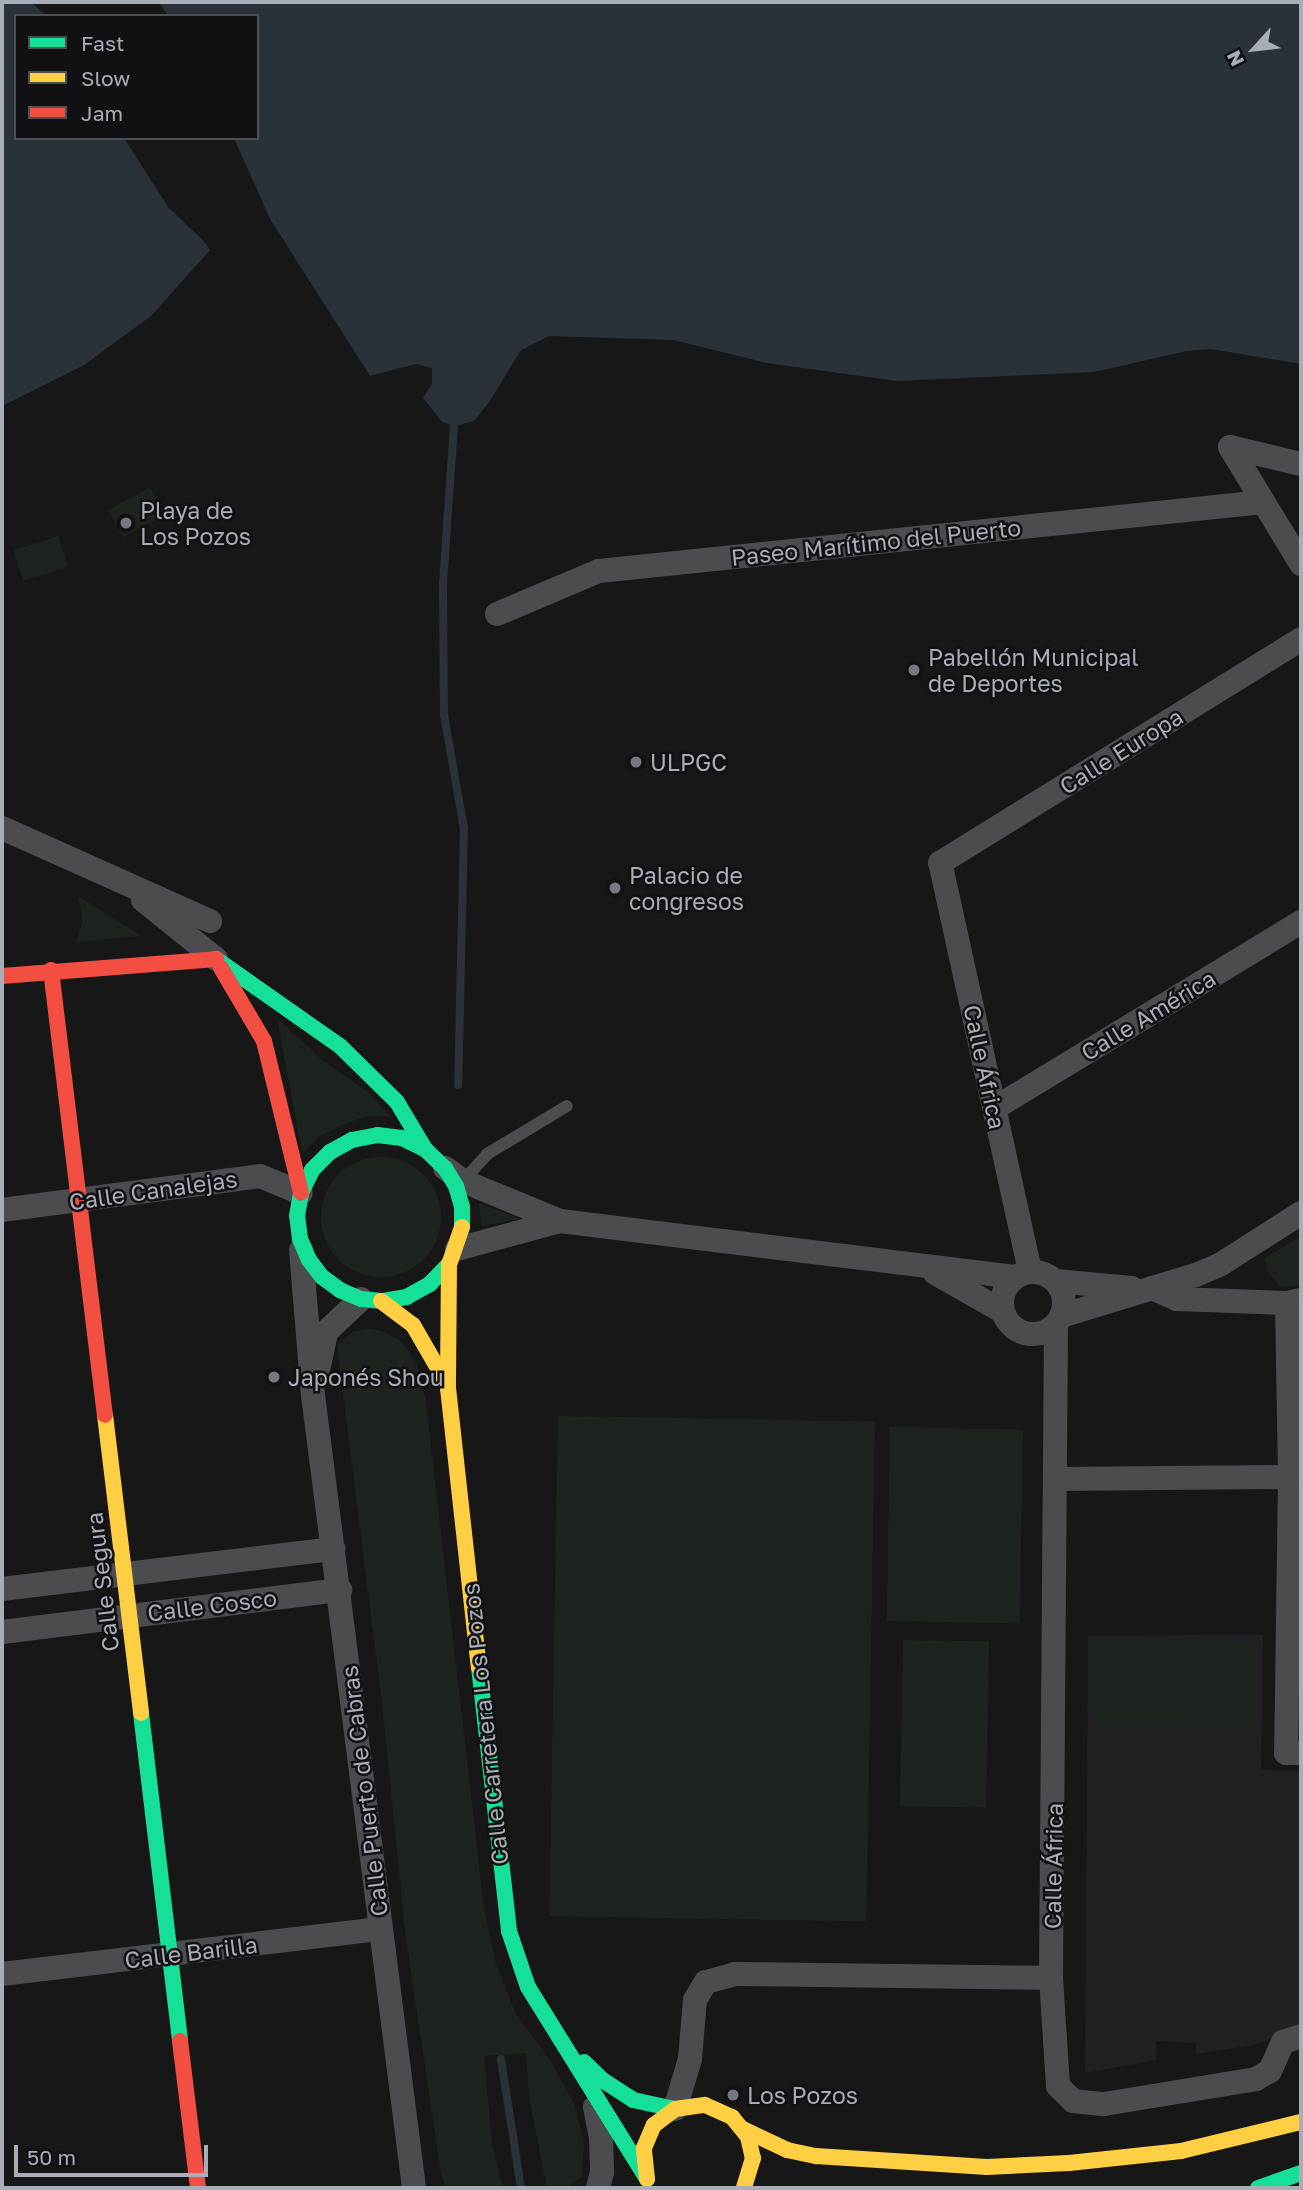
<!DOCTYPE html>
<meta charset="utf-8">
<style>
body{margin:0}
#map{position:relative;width:1303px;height:2190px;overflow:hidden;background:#171717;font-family:"Golos Text",sans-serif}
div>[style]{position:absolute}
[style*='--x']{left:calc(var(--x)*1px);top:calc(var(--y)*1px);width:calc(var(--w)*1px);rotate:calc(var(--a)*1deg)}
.built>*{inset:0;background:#212123}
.green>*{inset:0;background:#1d241e;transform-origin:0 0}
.round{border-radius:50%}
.water>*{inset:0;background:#2a3239}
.pier>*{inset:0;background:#171717}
.stream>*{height:8px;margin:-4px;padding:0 4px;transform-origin:4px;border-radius:4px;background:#2a3239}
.lane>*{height:12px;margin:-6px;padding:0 6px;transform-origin:6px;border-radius:6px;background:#4b4c50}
.street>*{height:24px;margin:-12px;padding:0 12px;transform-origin:12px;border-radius:12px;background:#4b4c50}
.street>.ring{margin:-12px;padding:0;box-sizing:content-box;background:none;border:24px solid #4b4c50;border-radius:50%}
.fast>*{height:16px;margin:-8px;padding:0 8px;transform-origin:8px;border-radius:8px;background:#16e098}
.slow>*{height:16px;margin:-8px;padding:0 8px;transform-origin:8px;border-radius:8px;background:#ffcf43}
.jam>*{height:16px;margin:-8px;padding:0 8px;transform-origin:8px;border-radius:8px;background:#f24e42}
.dots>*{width:19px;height:19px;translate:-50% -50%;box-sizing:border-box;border:4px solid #111113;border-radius:50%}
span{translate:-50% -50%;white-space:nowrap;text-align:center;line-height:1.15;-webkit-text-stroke:5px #111113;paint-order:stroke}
.poi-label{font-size:23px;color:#a8adb8}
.left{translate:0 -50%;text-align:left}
.street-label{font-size:23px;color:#a8adb8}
.frame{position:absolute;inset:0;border:4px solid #a8adb8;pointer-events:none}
.legend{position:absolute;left:14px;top:14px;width:245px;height:126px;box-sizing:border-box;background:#111113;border:2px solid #4d4f55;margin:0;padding:9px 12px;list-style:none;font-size:21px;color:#a8adb8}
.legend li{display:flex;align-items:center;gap:14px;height:35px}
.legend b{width:35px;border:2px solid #4d4f55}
.north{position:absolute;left:1219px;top:14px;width:70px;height:70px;-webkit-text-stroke:5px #111113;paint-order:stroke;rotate:243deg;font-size:19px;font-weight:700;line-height:28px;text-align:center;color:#a8adb8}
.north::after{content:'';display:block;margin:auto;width:24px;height:32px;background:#a8adb8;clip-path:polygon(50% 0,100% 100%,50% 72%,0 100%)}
.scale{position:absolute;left:14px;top:2145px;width:194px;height:32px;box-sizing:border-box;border:4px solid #a8adb8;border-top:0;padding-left:9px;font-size:21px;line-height:24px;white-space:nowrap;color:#a8adb8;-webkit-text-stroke:5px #111113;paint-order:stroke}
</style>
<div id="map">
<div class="built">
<div style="clip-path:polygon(1263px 1635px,1261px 1770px,1301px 1771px,1301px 2028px,1253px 2045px,1196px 2054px,1196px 2043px,1156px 2041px,1156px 2060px,1085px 2073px,1088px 1636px)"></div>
</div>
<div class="green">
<div style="left:150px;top:487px;width:31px;height:48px;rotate:61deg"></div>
<div style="left:58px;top:536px;width:32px;height:47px;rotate:72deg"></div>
<div style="clip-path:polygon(78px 896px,141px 936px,76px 942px,83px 921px)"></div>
<div style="clip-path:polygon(277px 1018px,322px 1060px,368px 1092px,390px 1116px,366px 1116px,340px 1126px,318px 1137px,302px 1153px)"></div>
<div class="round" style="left:321px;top:1157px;width:120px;height:120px"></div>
<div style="clip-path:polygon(479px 1203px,520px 1219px,481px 1226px)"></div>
<div style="clip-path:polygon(1301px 1236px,1301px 1285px,1281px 1287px,1267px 1271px,1265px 1258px)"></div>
<div style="clip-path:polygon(369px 1329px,382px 1331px,401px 1341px,417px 1364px,426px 1403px,484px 1908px,496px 1964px,516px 2014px,550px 2060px,574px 2104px,584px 2141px,582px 2177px,566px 2188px,547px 2188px,529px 2097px,526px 2053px,484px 2056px,492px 2144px,503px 2188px,446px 2188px,441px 2173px,406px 1939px,382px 1703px,337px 1346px,352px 1332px)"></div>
<div style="left:558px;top:1416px;width:317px;height:500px;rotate:1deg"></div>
<div style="left:890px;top:1427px;width:133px;height:194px;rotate:1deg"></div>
<div style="left:903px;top:1640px;width:86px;height:166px;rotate:1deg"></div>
<div style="left:1093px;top:1641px;width:163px;height:82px;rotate:1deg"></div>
</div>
<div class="water">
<div style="clip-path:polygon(2px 2px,49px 2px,58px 16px,16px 16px,16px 138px,137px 138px,210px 250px,151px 316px,84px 365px,2px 406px)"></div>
<div style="clip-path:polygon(133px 2px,1301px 2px,1301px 364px,1211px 349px,1187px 351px,1094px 372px,897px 381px,767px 363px,673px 340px,549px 336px,521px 350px,490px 401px,474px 421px,454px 426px,442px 422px,423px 398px,432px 384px,432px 368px,416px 364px,369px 376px,219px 138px,257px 138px,257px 16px,142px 16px)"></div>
</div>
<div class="pier">
<div style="clip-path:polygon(31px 2px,53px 2px,61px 16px,46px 16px)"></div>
<div style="clip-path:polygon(130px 2px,159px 2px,168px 16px,138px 16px)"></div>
<div style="clip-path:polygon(124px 138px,142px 138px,213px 250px,168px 207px)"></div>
<div style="clip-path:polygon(215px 138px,234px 138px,271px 221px,372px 379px,366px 378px)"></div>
</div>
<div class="stream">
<div style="--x:454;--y:426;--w:158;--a:94"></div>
<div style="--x:443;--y:584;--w:131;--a:89.6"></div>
<div style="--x:444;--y:715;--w:115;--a:80"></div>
<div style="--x:464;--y:828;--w:257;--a:91.3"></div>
<div style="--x:501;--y:2059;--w:131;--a:81.2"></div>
</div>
<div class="lane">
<div style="--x:463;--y:1181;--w:36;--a:-48"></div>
<div style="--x:487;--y:1154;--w:93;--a:-31"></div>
</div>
<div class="street">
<div style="--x:1230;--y:447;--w:137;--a:58.7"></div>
<div style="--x:1230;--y:447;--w:73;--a:13.5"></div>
<div style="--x:497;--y:614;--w:111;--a:-22.9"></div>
<div style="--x:599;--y:571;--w:668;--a:-5.93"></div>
<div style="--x:2;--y:828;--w:228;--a:24.1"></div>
<div style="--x:143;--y:900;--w:94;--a:38.9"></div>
<div style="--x:995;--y:1108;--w:358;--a:-31.3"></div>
<div style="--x:445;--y:1168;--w:22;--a:36"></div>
<div style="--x:463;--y:1181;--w:105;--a:22.4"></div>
<div style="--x:560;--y:1221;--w:458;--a:7"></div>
<div style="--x:2;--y:1210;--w:260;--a:-7.5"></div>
<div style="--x:260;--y:1176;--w:44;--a:22.5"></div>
<div style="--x:457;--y:1249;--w:107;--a:-15.2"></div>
<div style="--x:301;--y:1250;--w:145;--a:85.3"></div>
<div style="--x:313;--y:1395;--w:799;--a:82.74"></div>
<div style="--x:1030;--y:1271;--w:418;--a:-102.4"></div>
<div style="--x:940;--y:863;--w:425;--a:-31.8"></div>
<div class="ring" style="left:1002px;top:1272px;width:38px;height:38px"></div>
<div style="--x:935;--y:1273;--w:77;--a:29.6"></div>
<div style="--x:1056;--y:1281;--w:76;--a:5.3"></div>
<div style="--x:1152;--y:1288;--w:27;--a:24"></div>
<div style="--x:1177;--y:1299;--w:110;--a:2.1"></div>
<div style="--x:1287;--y:1303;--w:14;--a:-12"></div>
<div style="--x:1287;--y:1303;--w:174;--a:89"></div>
<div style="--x:1290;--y:1477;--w:276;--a:90.8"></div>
<div style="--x:1286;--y:1753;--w:15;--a:0"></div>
<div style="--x:1061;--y:1316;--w:143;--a:-17"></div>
<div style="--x:1198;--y:1274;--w:25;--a:-23"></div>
<div style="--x:1221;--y:1264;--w:95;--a:-32.5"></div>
<div style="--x:1056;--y:1324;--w:654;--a:90.44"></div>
<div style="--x:1051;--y:1978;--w:108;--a:86.3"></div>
<div style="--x:1058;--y:2086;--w:21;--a:45"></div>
<div style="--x:1073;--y:2101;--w:31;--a:6"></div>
<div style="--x:1104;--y:2104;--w:154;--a:-9.3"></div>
<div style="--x:1256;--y:2079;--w:16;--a:-30"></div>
<div style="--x:1270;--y:2071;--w:32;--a:-66"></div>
<div style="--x:1283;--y:2042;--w:19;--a:-18"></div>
<div style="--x:319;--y:1366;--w:35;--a:-78"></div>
<div style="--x:326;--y:1332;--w:48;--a:-43.3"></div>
<div style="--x:1056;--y:1479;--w:234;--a:-0.5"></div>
<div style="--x:2;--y:1589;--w:334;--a:-6.9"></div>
<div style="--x:2;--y:1632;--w:341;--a:-7.1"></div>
<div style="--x:2;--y:1974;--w:381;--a:-6.8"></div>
<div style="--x:595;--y:2107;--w:33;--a:79"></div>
<div style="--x:601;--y:2139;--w:33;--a:88"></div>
<div style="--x:602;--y:2172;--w:16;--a:104"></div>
<div style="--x:675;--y:2109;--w:52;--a:-73.3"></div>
<div style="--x:690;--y:2059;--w:59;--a:-85.2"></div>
<div style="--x:695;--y:2000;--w:21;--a:-59"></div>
<div style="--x:706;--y:1982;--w:30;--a:-15"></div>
<div style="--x:735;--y:1974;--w:316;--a:0.7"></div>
</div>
<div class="fast">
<div style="--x:216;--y:959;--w:151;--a:35.1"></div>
<div style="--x:340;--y:1046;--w:80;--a:44.5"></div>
<div style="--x:397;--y:1102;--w:55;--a:59.2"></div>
<div style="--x:449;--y:1264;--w:28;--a:134"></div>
<div style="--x:430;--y:1284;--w:26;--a:151"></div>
<div style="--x:407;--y:1297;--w:26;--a:171"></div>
<div style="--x:381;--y:1301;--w:20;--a:-174"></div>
<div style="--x:361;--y:1299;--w:23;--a:-157"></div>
<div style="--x:340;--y:1290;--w:22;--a:-144"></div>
<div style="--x:322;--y:1277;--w:21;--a:-127"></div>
<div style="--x:309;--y:1260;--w:23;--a:-113"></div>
<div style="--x:300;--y:1239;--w:23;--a:-97"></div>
<div style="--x:297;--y:1216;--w:23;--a:-80"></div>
<div style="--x:301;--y:1193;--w:25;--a:-64"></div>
<div style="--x:312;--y:1170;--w:25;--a:-45"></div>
<div style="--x:330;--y:1152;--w:25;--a:-29"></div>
<div style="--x:352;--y:1140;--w:25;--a:-11"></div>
<div style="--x:377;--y:1135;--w:25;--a:7"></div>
<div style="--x:402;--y:1138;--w:25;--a:26"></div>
<div style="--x:425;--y:1149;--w:28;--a:44"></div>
<div style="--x:445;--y:1168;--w:21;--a:59"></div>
<div style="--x:456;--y:1186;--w:22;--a:74"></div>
<div style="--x:462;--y:1207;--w:20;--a:90"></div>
<div style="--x:479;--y:1667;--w:266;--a:83.5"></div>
<div style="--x:509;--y:1931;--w:59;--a:71.3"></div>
<div style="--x:528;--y:1987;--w:226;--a:58.2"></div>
<div style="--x:141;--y:1713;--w:330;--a:83.2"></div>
<div style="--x:584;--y:2062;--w:28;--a:44"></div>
<div style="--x:604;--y:2081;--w:35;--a:33"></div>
<div style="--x:633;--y:2100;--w:43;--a:12.1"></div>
<div style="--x:1258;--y:2188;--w:46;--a:-19.2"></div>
</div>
<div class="slow">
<div style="--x:462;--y:1227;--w:39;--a:109"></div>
<div style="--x:449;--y:1264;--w:124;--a:90.5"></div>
<div style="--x:448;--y:1388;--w:281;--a:83.7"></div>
<div style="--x:381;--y:1301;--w:40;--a:37"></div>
<div style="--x:413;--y:1325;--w:68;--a:60"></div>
<div style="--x:105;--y:1415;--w:300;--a:83.1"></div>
<div style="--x:743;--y:2129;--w:49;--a:25.5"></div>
<div style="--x:787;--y:2150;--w:30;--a:12"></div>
<div style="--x:816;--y:2156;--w:171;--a:3.7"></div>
<div style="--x:987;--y:2167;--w:82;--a:-2.8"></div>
<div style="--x:1069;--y:2163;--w:113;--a:-6.1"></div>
<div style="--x:1181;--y:2151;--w:123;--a:-13.6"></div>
<div style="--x:647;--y:2179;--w:31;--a:-96"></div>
<div style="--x:644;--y:2148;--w:25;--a:-67"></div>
<div style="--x:654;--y:2125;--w:26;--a:-37"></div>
<div style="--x:675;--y:2109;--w:30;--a:-8"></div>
<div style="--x:705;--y:2105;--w:30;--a:24"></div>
<div style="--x:732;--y:2117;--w:26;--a:51"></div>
<div style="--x:748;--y:2137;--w:22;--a:77"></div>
<div style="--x:753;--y:2158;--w:31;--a:107"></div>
</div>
<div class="jam">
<div style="--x:221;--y:968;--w:85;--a:59.5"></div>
<div style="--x:264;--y:1041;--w:156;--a:76.3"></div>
<div style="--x:51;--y:970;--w:448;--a:83.1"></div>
<div style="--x:2;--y:976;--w:215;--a:-4.5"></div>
<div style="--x:180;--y:2041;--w:148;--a:83"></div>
</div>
<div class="dots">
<div style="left:126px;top:523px;background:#757880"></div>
<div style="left:914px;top:670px;background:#757880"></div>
<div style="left:636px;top:762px;background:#757880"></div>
<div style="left:615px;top:888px;background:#757880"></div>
<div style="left:274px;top:1377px;background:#757880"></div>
<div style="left:733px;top:2095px;background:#757880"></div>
</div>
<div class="poi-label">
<span class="left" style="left:140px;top:523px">Playa de<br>Los Pozos</span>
<span class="left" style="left:928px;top:670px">Pabellón Municipal<br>de Deportes</span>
<span class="left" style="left:650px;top:762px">ULPGC</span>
<span class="left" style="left:629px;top:888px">Palacio de<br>congresos</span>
<span class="left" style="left:288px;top:1377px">Japonés Shou</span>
<span class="left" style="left:747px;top:2095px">Los Pozos</span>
</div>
<div class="street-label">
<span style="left:876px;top:542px;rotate:-6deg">Paseo Marítimo del Puerto</span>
<span style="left:1121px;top:751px;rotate:-32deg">Calle Europa</span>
<span style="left:1148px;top:1015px;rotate:-31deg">Calle América</span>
<span style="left:985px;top:1067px;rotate:78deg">Calle África</span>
<span style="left:153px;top:1190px;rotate:-8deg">Calle Canalejas</span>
<span style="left:102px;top:1582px;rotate:-97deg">Calle Segura</span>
<span style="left:212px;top:1605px;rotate:-7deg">Calle Cosco</span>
<span style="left:485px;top:1724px;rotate:-96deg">Calle Carretera Los Pozos</span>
<span style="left:364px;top:1791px;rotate:-97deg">Calle Puerto de Cabras</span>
<span style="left:1053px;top:1866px;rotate:-89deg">Calle África</span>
<span style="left:191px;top:1952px;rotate:-7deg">Calle Barilla</span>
</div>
<div class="frame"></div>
<ul class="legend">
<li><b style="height:9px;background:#16e098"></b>Fast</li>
<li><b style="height:9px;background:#ffcf43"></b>Slow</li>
<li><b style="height:9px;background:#f24e42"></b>Jam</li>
</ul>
<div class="north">N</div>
<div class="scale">50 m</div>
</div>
